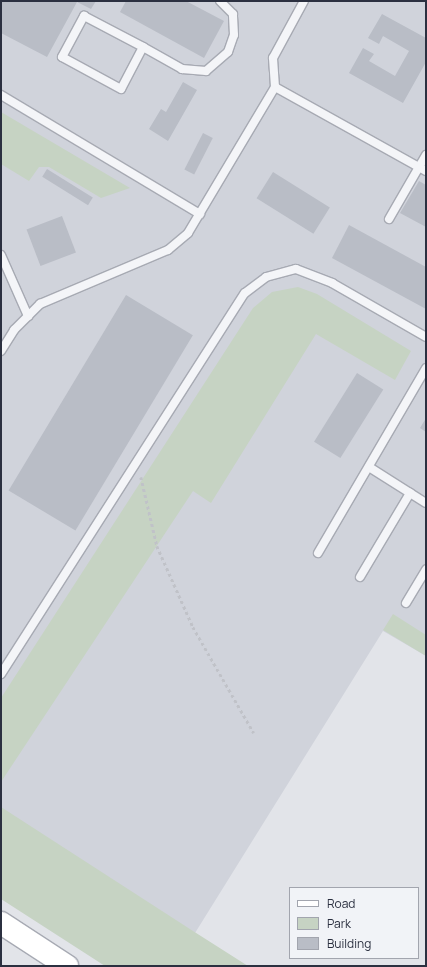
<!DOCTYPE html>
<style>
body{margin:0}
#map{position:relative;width:427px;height:967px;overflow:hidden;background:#e2e4e9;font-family:Manrope,sans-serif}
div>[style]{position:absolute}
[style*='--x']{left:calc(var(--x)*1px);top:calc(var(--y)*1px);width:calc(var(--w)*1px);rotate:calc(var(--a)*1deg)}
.built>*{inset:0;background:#d0d3db}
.green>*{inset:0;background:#c6d3c3}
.building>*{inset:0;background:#b9bdc6;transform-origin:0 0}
.path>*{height:2.5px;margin-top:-1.25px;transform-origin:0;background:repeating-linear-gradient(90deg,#c0c2c8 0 3px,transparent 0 6px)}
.roads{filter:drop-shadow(1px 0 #a7aab3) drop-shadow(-1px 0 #a7aab3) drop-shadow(0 1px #a7aab3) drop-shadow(0 -1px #a7aab3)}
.lane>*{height:8px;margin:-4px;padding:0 4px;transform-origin:4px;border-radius:4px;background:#f4f5f8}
.secondary>*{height:22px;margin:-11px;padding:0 11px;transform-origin:11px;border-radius:11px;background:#fff}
span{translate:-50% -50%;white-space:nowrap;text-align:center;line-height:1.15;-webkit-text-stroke:4px #f1f3f7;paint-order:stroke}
.frame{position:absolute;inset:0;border:2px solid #2b3040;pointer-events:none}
.legend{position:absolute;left:289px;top:887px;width:130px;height:72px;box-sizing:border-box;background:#f1f3f7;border:1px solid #a2a5ae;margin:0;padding:5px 7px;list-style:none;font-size:12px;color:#2b3040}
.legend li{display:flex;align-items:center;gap:8px;height:20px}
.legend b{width:20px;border:1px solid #a2a5ae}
</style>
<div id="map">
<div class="built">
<div style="clip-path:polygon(1px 1px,426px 1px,426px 656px,383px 631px,195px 933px,1px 808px)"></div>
</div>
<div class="green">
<div style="clip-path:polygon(1px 112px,130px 188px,101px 198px,49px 167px,39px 167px,29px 181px,1px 164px)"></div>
<div style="clip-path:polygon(298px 287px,317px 294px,411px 351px,395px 380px,316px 334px,211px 503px,193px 491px,1px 782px,1px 698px,253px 308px,272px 292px)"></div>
<div style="clip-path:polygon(393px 614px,426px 635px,426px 656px,383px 630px)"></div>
<div style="clip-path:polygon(1px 807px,193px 931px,248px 966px,105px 966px,1px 899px)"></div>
</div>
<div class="building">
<div style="clip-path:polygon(1px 1px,96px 1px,91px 9px,77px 2px,47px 57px,1px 33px)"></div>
<div style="clip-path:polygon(126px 1px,186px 1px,224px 21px,204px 58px,120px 12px)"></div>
<div style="clip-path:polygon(382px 14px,426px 38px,426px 62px,403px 103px,349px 73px,363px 48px,374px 54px,369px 61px,395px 76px,409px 51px,383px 36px,379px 44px,368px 38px)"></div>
<div style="clip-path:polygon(183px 82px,197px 90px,168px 141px,149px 129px,161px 109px,166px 112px)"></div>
<div style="left:203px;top:133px;width:11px;height:41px;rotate:27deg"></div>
<div style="left:47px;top:169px;width:54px;height:9px;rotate:32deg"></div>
<div style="left:273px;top:172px;width:67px;height:31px;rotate:32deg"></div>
<div style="clip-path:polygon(419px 181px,426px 185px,426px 227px,400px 213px)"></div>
<div style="left:62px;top:216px;width:39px;height:38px;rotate:69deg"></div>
<div style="clip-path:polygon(349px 225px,426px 267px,426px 309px,332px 258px)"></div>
<div style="left:126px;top:295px;width:78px;height:228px;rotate:31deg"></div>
<div style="left:357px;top:373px;width:31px;height:81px;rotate:32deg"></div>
<div style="clip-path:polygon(426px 418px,426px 432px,420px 428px)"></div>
</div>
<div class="path">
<div style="--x:141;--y:477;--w:71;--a:76.9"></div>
<div style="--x:157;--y:546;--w:89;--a:66"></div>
<div style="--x:193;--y:627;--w:122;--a:60.1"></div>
</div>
<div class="roads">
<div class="lane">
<div style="--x:143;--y:47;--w:47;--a:117.6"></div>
<div style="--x:121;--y:89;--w:67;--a:-151.5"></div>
<div style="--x:62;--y:57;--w:47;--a:-61.8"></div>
<div style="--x:84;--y:16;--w:67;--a:27.7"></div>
<div style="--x:143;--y:47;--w:45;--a:29.4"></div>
<div style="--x:182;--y:69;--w:24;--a:5"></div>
<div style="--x:206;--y:71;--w:29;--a:-41"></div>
<div style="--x:228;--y:52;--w:18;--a:-71"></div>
<div style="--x:234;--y:35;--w:21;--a:-93"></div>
<div style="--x:233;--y:14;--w:18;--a:-135"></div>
<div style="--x:275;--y:87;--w:29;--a:-94"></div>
<div style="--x:273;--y:58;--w:65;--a:-61.5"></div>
<div style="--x:1;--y:95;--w:232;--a:30.9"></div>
<div style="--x:426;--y:155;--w:14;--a:120"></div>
<div style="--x:419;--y:167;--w:8;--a:30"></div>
<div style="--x:1;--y:255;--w:67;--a:66.1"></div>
<div style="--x:1;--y:351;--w:25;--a:-58"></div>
<div style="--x:14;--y:330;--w:37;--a:-45"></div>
<div style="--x:40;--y:304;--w:139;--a:-22.9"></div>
<div style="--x:168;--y:250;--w:26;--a:-40"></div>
<div style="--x:188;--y:233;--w:170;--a:-59.2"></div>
<div style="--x:275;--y:87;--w:165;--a:29.1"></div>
<div style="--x:419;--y:167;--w:60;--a:120"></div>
<div style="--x:369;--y:467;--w:67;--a:32.3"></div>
<div style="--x:318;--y:553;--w:214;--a:-59.7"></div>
<div style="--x:360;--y:577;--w:98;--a:-59.2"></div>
<div style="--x:406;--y:603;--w:39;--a:-59"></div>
<div style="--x:1;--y:674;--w:452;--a:-57.4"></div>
<div style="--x:245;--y:293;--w:26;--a:-37"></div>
<div style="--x:266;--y:277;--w:31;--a:-15"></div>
<div style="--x:296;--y:269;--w:39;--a:21"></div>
<div style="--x:332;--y:283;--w:108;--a:29.9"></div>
</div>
<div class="secondary">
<div style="--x:1;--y:923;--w:79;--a:33.1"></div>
</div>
</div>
<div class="frame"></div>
<ul class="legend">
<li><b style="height:5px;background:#fff"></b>Road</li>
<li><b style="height:11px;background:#c6d3c3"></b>Park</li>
<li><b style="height:11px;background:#b9bdc6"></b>Building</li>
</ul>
</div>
